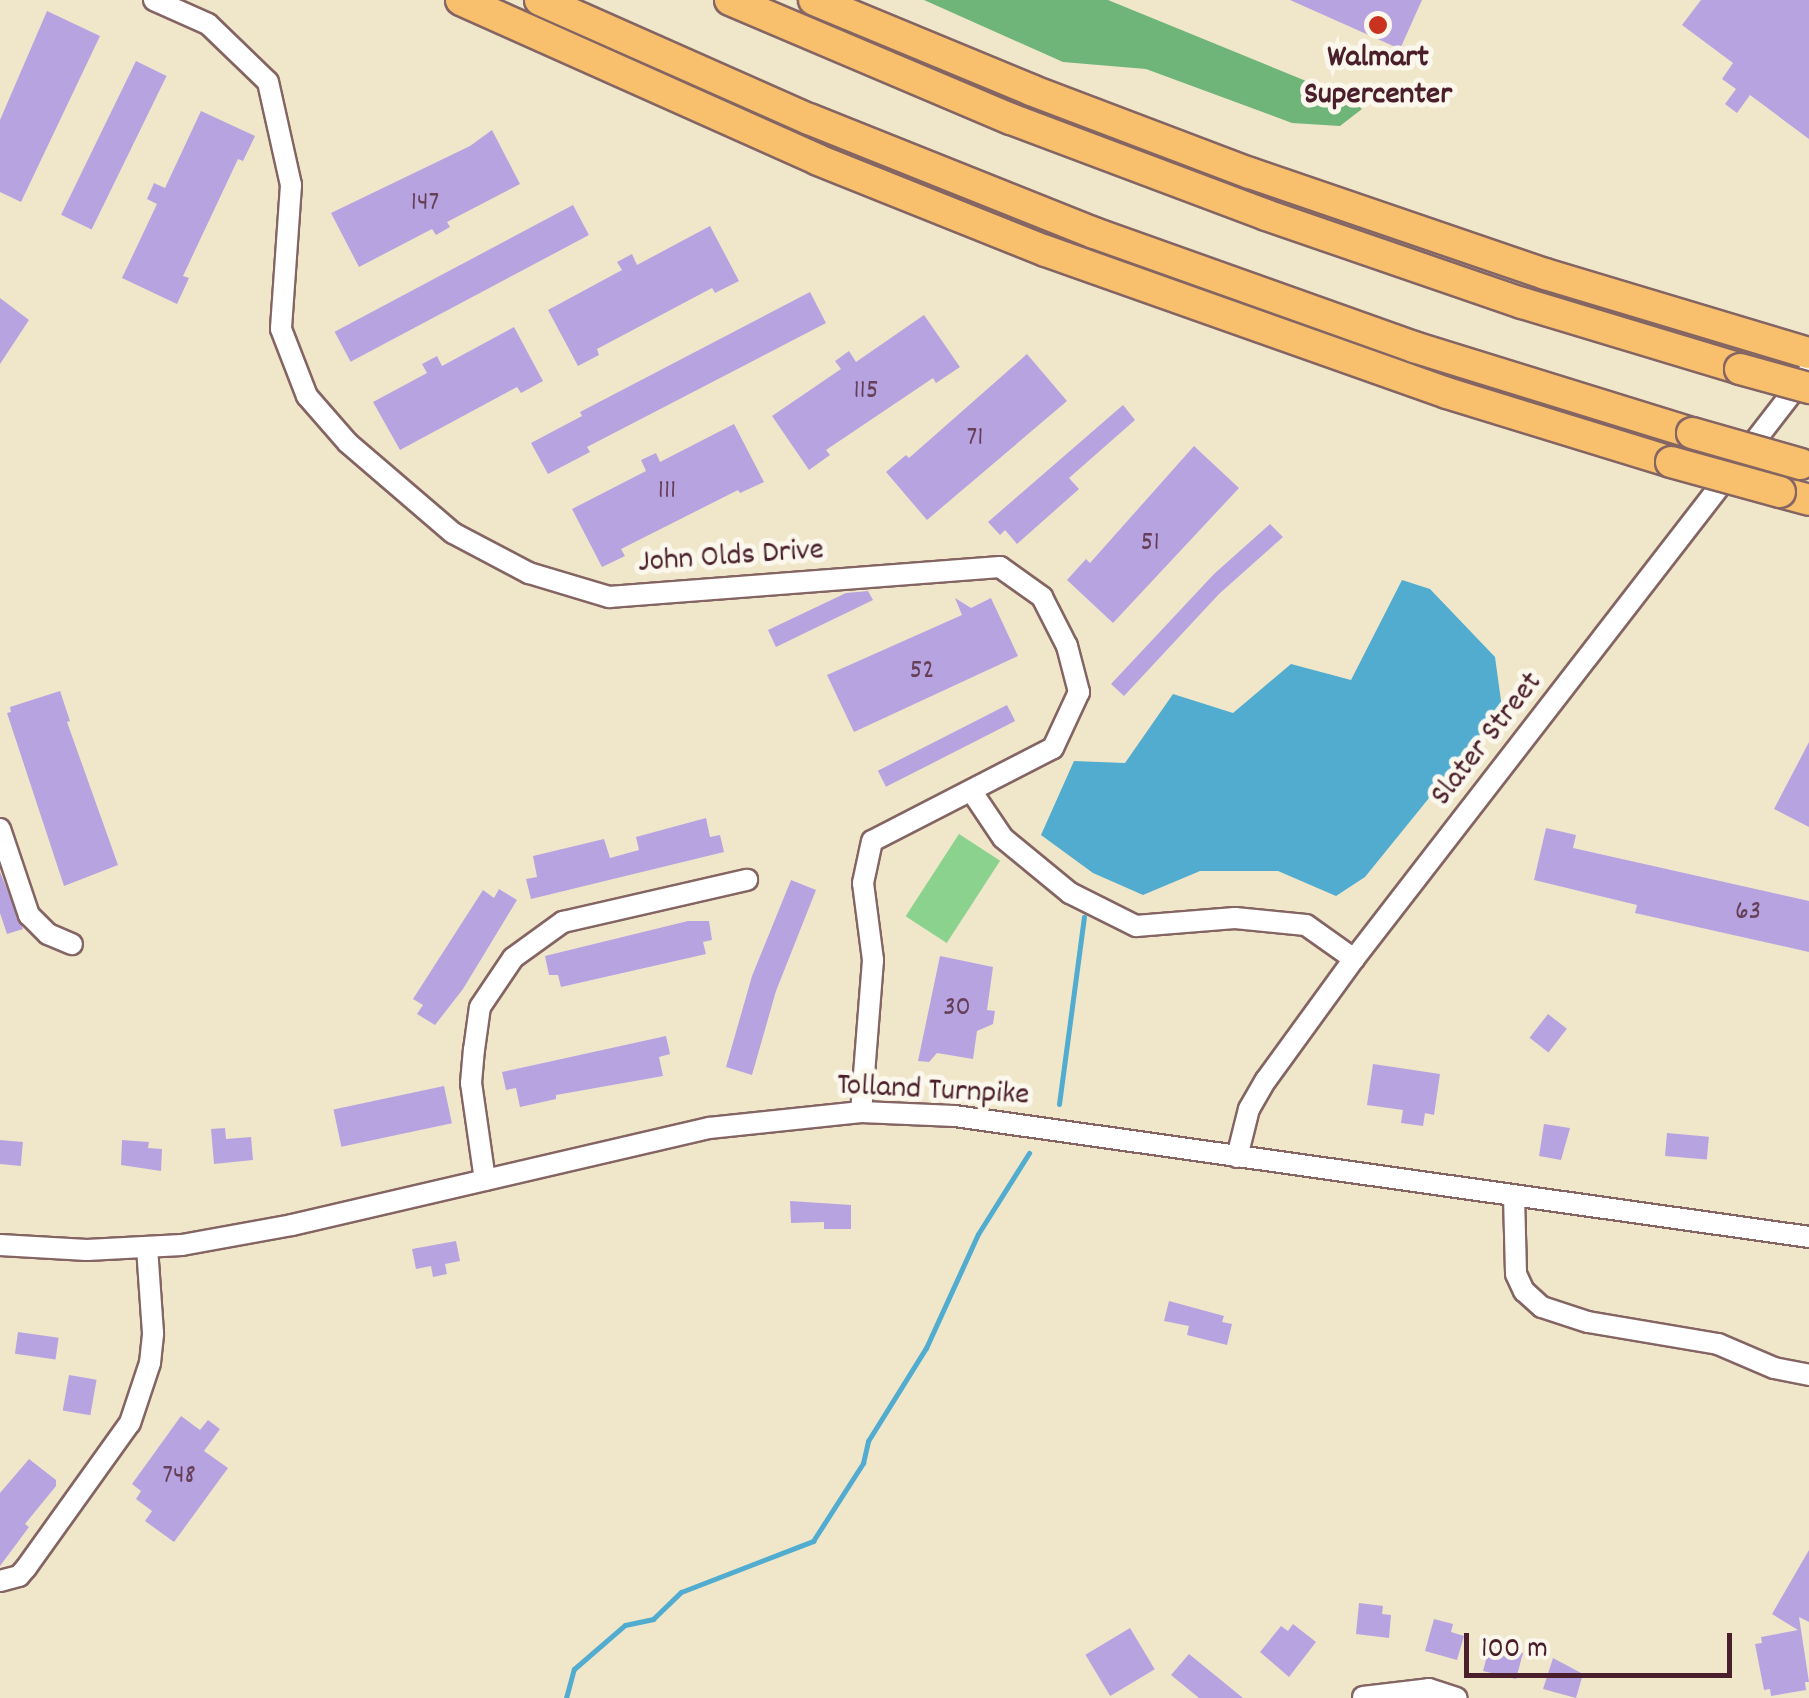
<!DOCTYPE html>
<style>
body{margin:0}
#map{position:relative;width:1809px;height:1698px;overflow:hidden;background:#f0e7cb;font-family:Dekko,sans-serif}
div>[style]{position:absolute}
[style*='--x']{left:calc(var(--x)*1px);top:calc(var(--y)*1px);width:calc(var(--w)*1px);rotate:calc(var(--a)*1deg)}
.green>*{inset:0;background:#8ad28d;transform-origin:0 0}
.forest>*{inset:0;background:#6fb478}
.water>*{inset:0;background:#51accf}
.stream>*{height:5px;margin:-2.5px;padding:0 2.5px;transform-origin:2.5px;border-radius:2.5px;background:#51accf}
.building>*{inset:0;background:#b8a3e1;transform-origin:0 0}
.roads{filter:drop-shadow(2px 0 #846563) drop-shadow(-2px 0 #846563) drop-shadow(0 2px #846563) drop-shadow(0 -2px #846563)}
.minor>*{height:20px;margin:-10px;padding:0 10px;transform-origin:10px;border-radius:10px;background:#fff}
.highway>*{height:30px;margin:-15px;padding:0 15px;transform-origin:15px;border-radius:15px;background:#f8bf6c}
.bridges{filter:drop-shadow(2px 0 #846563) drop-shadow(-2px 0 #846563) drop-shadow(0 2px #846563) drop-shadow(0 -2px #846563)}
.highway-bridge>*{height:30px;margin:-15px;padding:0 15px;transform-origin:15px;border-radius:15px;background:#f8bf6c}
.dots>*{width:28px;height:28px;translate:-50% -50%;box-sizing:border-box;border:5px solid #fbf7ec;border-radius:50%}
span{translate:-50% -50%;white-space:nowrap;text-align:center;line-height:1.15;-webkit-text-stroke:10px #fbf7ec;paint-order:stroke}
.number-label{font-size:28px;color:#664058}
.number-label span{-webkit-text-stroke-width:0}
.poi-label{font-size:32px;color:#4a1f2b;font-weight:700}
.street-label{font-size:32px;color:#4a1f2b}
.scale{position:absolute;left:1464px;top:1633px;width:268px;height:45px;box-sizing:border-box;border:5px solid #4a1f2b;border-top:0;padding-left:12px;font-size:30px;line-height:35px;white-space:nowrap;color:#4a1f2b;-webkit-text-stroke:8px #fbf7ec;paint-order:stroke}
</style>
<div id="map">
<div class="green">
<div style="left:959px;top:834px;width:49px;height:98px;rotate:33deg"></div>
</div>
<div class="forest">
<div style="clip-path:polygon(924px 0,1108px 0,1350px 99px,1362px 109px,1340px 126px,1292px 123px,1146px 69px,1063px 62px)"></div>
</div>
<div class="water">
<div style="clip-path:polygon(1402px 580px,1430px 589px,1495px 657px,1502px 708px,1365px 877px,1336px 896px,1278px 871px,1200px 871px,1143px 895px,1093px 873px,1041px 835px,1074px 761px,1125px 763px,1173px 694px,1233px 713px,1291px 664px,1351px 680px)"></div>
</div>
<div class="stream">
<div style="--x:1059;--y:1104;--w:189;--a:-82.4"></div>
<div style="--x:566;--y:1698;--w:30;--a:-75"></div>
<div style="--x:574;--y:1669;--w:67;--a:-40.8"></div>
<div style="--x:625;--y:1625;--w:29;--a:-12"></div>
<div style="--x:653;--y:1619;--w:39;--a:-44"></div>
<div style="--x:681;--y:1592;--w:142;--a:-21.1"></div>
<div style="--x:813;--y:1541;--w:93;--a:-57.3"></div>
<div style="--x:863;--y:1463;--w:23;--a:-77"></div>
<div style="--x:868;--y:1441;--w:110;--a:-58.1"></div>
<div style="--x:926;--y:1348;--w:125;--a:-65.5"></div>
<div style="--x:978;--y:1234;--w:96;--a:-57.8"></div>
</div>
<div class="building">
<div style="clip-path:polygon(1290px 0,1422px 0,1400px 49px)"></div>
<div style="clip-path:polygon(1701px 0,1809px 0,1809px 139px,1750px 95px,1737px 113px,1725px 104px,1736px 89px,1722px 79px,1733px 63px,1682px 25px)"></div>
<div style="clip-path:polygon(47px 11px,100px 36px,21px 202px,0 192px,0 120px)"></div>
<div style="left:136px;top:61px;width:34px;height:171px;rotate:26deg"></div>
<div style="clip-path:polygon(201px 111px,255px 136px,243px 161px,238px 159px,183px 276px,189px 278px,177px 304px,122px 278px,157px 204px,147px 199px,154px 183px,165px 188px)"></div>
<div style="clip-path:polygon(492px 130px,520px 184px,447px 222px,450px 227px,436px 235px,432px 229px,359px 267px,331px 213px,470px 146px)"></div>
<div style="left:573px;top:205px;width:34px;height:270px;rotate:62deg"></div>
<div style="clip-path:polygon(710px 226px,739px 281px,715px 293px,712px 288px,597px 349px,599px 355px,578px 366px,548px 310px,622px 270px,617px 262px,632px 254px,637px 265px)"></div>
<div style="clip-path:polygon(810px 292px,826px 323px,587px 447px,590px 452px,548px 474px,531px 443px,582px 416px,580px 412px)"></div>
<div style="clip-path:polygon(0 298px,29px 320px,0 364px)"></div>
<div style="clip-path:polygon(924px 315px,960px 367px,936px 383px,933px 378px,826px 450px,830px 455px,809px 470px,772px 416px,841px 369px,835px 361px,849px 351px,856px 362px)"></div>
<div style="clip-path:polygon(514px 327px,543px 381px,521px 393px,517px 387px,400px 450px,373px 402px,427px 373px,422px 364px,437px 356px,442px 366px)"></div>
<div style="clip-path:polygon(1027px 354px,1067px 401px,927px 520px,886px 472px,906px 455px,909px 458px)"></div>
<div style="clip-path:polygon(1123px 405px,1135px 420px,1069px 478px,1079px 489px,1017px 544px,1005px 530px,1000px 535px,988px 522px)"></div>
<div style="clip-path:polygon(734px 424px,764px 482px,740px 493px,738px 490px,621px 549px,625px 556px,602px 567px,572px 509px,646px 471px,641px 460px,656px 453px,660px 462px)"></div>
<div style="clip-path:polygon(1194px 446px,1239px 488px,1113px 623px,1067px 580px,1086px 559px,1090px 563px)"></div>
<div style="clip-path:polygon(1270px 524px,1283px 537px,1219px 594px,1124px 696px,1111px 684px,1214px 574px)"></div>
<div style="clip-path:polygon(868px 591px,873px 600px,776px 647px,768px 630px,846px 593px)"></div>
<div style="clip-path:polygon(955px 598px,971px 608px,991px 598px,1018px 656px,854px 732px,827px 675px,962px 615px)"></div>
<div style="clip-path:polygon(60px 691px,70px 721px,67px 722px,118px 865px,64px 886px,7px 713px,11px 712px,10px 707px)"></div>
<div style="left:1007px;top:705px;width:18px;height:145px;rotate:63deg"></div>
<div style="clip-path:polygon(1809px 742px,1809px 827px,1774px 809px)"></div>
<div style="clip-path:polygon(706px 818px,710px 837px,720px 835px,724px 852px,531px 899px,526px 879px,537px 877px,533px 856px,604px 839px,610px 858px,639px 850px,636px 837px)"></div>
<div style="clip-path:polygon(1546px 828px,1576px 835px,1573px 848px,1809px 901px,1809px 952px,1635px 913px,1637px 905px,1534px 880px)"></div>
<div style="clip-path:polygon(0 872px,23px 929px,7px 934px,0 913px)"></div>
<div style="clip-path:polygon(791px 880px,816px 890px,776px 991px,752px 1075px,726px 1067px,752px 976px)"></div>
<div style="clip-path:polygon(499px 889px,517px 900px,463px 989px,435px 1025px,417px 1014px,423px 1005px,413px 999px,483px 890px,494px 898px)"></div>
<div style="clip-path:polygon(688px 921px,709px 921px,712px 940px,703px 942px,706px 954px,561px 987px,558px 975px,549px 975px,545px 956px)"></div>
<div style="clip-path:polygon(940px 956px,993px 967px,987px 1010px,995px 1011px,993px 1024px,977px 1031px,973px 1059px,937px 1053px,929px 1062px,918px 1061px)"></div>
<div style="left:1548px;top:1014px;width:24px;height:30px;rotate:38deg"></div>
<div style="clip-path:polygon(666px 1036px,670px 1054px,659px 1057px,663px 1076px,556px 1095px,556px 1099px,520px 1107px,516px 1088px,506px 1090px,502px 1072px)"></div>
<div style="clip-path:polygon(1373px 1064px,1440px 1074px,1434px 1115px,1425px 1113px,1423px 1126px,1401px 1123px,1403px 1110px,1367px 1105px)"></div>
<div style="left:444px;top:1086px;width:38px;height:113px;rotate:78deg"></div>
<div style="clip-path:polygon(1544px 1124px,1570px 1128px,1561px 1160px,1539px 1156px)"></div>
<div style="clip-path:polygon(225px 1128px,226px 1139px,251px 1137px,253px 1160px,214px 1164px,211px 1129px)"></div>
<div style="left:1667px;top:1133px;width:42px;height:23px;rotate:5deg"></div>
<div style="left:0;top:1140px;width:23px;height:24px;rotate:5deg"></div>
<div style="clip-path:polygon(122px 1140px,149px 1142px,148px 1148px,162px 1149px,161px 1171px,121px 1165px)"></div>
<div style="clip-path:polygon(790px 1201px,851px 1205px,851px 1229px,824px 1229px,824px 1222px,791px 1223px)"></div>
<div style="clip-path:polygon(456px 1241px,460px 1261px,445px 1264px,447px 1274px,433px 1277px,431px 1266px,416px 1269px,412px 1249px)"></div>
<div style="clip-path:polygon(1169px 1301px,1224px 1316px,1222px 1322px,1232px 1324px,1227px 1345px,1187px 1335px,1189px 1326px,1164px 1321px)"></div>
<div style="left:18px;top:1332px;width:41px;height:22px;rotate:8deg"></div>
<div style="left:69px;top:1375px;width:28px;height:36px;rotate:10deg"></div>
<div style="clip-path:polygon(181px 1416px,200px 1430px,208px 1420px,220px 1429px,204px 1451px,228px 1468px,174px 1542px,145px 1521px,152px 1511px,136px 1499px,141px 1491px,132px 1484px)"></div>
<div style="clip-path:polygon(29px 1459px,56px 1480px,56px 1486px,25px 1524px,29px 1527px,0 1566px,0 1493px)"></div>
<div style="clip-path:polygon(1809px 1550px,1809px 1622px,1799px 1617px,1809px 1682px,1805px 1682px,1806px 1690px,1771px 1696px,1770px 1689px,1764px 1690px,1755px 1644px,1762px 1643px,1761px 1637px,1798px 1630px,1772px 1614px)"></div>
<div style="clip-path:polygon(1359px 1603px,1383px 1606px,1382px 1614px,1391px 1615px,1389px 1638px,1356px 1634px)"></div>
<div style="clip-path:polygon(1434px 1619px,1453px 1624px,1451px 1632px,1464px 1636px,1457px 1660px,1425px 1651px)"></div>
<div style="clip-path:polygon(1293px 1624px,1316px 1642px,1289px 1677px,1260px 1652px,1281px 1626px,1288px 1631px)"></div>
<div style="left:1130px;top:1628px;width:48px;height:52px;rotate:59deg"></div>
<div style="clip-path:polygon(1492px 1637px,1512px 1643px,1511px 1649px,1523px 1653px,1516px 1679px,1483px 1671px)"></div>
<div style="clip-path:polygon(1189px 1654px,1243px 1698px,1199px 1698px,1171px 1675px)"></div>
<div style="clip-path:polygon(1553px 1658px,1583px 1674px,1576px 1698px,1543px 1689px)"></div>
</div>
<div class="roads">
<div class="minor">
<div style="--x:154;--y:0;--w:59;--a:24"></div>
<div style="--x:208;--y:24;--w:83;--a:44"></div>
<div style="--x:268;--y:82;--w:106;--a:77.4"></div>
<div style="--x:291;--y:185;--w:144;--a:94"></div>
<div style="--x:281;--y:329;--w:72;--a:68.8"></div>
<div style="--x:307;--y:396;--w:62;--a:48.9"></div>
<div style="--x:348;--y:443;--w:138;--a:40.6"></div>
<div style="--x:453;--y:533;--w:86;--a:27.8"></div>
<div style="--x:529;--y:573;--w:84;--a:16.7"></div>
<div style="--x:609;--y:597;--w:392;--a:-4.4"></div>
<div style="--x:1000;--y:567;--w:52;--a:35.5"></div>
<div style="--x:1042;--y:597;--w:55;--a:63"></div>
<div style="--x:1067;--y:646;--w:48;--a:75.4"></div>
<div style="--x:1079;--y:692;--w:62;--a:114.9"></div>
<div style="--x:1053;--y:748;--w:203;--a:152.8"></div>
<div style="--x:872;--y:841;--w:43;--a:102.1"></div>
<div style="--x:863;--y:883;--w:78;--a:82.6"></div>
<div style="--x:873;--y:960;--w:152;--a:94.5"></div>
<div style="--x:972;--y:792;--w:55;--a:56"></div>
<div style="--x:1003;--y:838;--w:87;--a:39.4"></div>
<div style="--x:1070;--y:893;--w:74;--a:26.6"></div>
<div style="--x:1136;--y:926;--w:99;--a:-4.6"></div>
<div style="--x:1235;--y:918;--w:71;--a:5.6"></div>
<div style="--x:1306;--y:925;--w:59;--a:35.3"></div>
<div style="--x:0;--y:829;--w:91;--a:71.4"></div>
<div style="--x:29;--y:915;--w:27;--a:45"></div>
<div style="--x:48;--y:934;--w:26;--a:23"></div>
<div style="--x:1237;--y:1157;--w:49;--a:-76"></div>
<div style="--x:1249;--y:1109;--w:34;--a:-60"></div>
<div style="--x:1266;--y:1080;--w:150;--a:-54"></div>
<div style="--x:1354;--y:959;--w:743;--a:-52.27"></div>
<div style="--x:485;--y:1180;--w:98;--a:-98.2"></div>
<div style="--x:471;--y:1083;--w:33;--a:-85"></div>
<div style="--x:474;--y:1050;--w:43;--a:-82.1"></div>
<div style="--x:480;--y:1007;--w:59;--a:-56"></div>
<div style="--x:513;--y:958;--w:62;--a:-35.8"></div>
<div style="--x:563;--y:922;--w:189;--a:-12.9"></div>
<div style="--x:1514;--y:1196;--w:78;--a:88.5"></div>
<div style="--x:1516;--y:1274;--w:19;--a:65"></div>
<div style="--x:1524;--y:1291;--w:24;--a:42"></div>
<div style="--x:1542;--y:1307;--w:48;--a:18.1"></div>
<div style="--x:1588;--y:1322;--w:132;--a:9.6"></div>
<div style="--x:1718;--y:1344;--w:61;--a:23.2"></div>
<div style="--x:1774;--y:1368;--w:36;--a:11"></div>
<div style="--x:0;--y:1245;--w:87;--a:3.3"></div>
<div style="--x:87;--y:1250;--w:95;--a:-3"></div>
<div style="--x:182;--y:1245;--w:112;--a:-10.3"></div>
<div style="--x:292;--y:1225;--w:428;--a:-13.1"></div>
<div style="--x:709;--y:1128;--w:153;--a:-6"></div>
<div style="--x:861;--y:1112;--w:94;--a:2.4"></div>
<div style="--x:955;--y:1116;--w:863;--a:8.06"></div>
<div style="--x:0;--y:1581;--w:20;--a:-15"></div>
<div style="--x:19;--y:1576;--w:11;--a:-49"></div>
<div style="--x:26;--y:1568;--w:178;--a:-54.4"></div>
<div style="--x:130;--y:1423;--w:63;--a:-71.6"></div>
<div style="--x:150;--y:1363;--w:30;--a:-84"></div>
<div style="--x:153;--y:1333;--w:86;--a:-94"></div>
<div style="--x:1363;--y:1697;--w:66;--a:-6.9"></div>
<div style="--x:1429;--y:1689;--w:29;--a:18"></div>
</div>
<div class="highway">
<div style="--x:461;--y:0;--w:391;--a:24.1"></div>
<div style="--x:818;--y:160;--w:245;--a:21.8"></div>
<div style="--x:1046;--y:251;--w:425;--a:19.5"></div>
<div style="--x:1447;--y:393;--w:234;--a:17.1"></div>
<div style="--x:540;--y:0;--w:294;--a:23.9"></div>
<div style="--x:809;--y:119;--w:307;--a:21.8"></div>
<div style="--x:1094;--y:233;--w:340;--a:19.6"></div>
<div style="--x:1414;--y:347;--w:291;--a:17.2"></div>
<div style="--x:730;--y:0;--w:305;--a:23"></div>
<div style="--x:1011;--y:119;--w:272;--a:20.6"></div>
<div style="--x:1266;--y:215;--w:271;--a:19"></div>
<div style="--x:1522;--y:303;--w:228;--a:16.8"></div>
<div style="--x:814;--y:0;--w:235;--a:22.5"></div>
<div style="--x:1031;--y:90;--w:234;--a:20.8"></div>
<div style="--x:1250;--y:173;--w:312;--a:18.9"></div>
<div style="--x:1545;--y:274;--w:276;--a:16.7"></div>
<div style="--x:1780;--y:492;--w:30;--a:15"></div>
</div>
</div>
<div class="bridges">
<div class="highway-bridge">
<div style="--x:1740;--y:369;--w:72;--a:15.4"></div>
<div style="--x:1692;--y:433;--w:113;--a:15.9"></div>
<div style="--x:1671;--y:462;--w:113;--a:15.4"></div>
</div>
</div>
<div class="dots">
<div style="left:1378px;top:25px;background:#c8321e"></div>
</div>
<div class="number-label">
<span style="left:425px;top:204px">147</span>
<span style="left:866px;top:392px">115</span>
<span style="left:975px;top:439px">71</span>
<span style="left:667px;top:492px">111</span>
<span style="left:1150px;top:544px">51</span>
<span style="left:922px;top:672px">52</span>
<span style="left:1748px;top:913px">63</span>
<span style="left:957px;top:1009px">30</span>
<span style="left:179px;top:1477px">748</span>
</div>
<div class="poi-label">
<span style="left:1378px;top:78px">Walmart<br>Supercenter</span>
</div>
<div class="street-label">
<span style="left:731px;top:558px;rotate:-4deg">John Olds Drive</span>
<span style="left:1488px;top:740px;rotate:-52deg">Slater Street</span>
<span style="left:933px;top:1092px;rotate:3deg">Tolland Turnpike</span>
</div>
<div class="scale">100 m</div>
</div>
